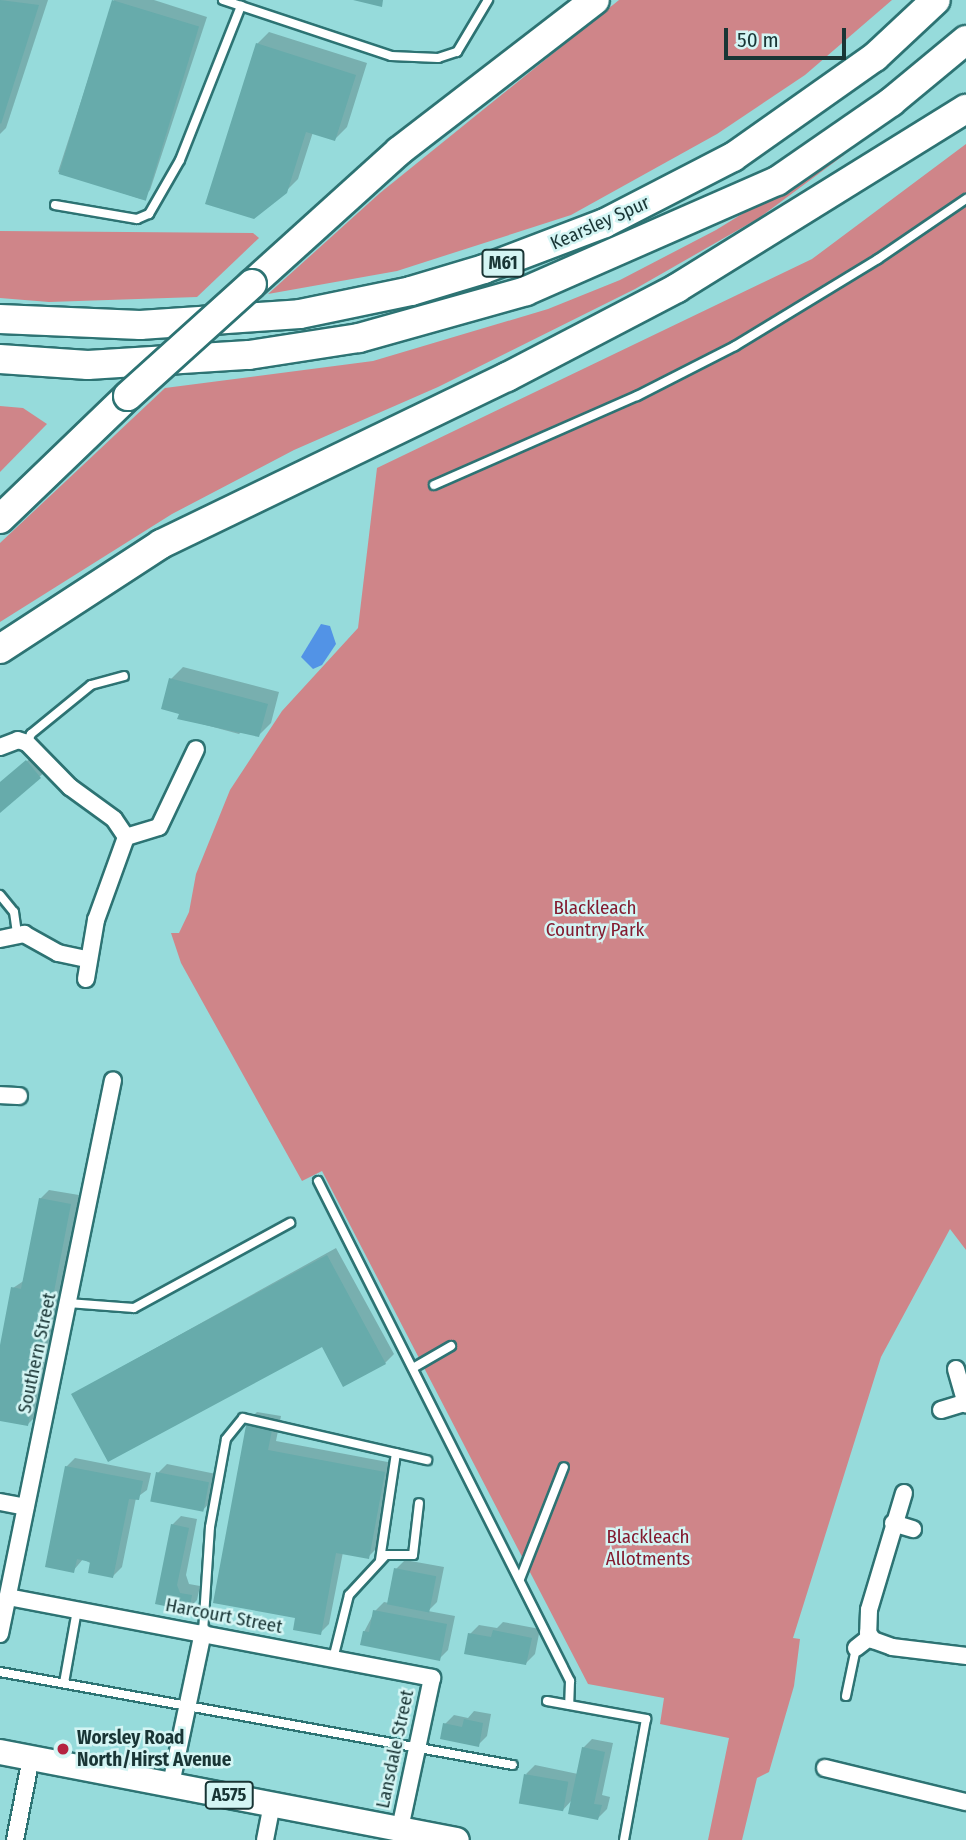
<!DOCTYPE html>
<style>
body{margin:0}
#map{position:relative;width:966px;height:1840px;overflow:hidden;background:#96dbdb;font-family:"Fira Sans Condensed",sans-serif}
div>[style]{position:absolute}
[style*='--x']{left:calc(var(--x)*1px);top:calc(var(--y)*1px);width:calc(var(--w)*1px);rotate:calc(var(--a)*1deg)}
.green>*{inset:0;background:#cf8589}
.water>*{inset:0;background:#5293e6}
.shadow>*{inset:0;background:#0003}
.building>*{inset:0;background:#67abab;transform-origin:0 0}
.roads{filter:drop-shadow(2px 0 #2d7373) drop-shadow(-2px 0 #2d7373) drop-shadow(0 2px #2d7373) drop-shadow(0 -2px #2d7373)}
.service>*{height:8px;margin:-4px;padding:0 4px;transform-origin:4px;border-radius:4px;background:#fff}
.minor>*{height:16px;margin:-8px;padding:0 8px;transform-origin:8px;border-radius:8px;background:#fff}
.primary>*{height:24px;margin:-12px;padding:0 12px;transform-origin:12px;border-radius:12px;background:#fff}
.motorway>*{height:28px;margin:-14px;padding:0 14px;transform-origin:14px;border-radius:14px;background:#fff}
.bridges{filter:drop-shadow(2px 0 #2d7373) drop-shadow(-2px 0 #2d7373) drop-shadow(0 2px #2d7373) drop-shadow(0 -2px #2d7373)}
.motorway-bridge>*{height:28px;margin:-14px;padding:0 14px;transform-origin:14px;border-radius:14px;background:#fff}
.dots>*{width:19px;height:19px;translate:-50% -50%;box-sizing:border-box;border:4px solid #d4f5f4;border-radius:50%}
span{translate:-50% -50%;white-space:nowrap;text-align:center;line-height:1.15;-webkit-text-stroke:5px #d4f5f4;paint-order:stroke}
.shield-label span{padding:2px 5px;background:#d4f5f4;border:2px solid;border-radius:5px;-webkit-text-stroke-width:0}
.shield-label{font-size:18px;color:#193535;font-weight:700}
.street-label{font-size:19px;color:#193535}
.park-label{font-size:19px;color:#831b2f}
.poi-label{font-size:19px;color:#193535;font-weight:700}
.left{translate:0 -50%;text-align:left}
.scale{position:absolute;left:724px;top:28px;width:122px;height:32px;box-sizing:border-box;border:4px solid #193535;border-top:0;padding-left:9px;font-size:21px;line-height:24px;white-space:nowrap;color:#193535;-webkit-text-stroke:5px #d4f5f4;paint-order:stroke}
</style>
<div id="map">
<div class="green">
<div style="clip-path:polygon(619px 0,892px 0,805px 75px,717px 134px,571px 215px,397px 271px,268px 294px,380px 193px)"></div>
<div style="clip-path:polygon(966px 144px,966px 1250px,950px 1229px,881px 1357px,793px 1638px,800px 1639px,794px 1686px,769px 1772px,757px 1778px,742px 1840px,708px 1840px,729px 1738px,660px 1724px,664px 1698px,588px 1684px,322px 1171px,302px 1181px,181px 963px,171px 933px,179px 933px,189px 912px,196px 874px,230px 790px,282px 711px,358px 628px,377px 468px,812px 259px)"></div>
<div style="clip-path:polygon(841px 153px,844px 155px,759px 218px,635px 289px,438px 387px,294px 450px,172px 514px,0 622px,0 543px,165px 388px,373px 361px,548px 309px,620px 280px,716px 230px)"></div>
<div style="clip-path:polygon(0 231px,253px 233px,259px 238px,197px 297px,49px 302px,0 298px)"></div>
<div style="clip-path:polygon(0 406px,23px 408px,47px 424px,0 472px)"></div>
</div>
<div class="water">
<div style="clip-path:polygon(321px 624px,330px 626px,336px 644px,322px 665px,313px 669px,301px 657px)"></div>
</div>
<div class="shadow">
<div style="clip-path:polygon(0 0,48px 0,6px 128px,0 134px)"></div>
<div style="clip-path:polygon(114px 0,154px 0,207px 17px,150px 190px,141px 199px,58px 172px)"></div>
<div style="clip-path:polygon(269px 32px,367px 63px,347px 127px,335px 139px,313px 132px,298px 179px,285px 192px,257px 44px)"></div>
<div style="clip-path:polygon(183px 667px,279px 692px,271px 723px,259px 735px,243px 730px,239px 734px,180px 718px,171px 679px)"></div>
<div style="clip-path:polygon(33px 756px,46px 771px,0 811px,0 784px)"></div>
<div style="clip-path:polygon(49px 1190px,79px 1195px,37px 1415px,28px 1424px,0 1419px,0 1354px,13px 1288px,25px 1280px,40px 1199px)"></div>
<div style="clip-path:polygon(336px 1248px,394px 1354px,385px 1363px,322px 1345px,73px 1394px)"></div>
<div style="clip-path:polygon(257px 1412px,281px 1416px,276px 1441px,393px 1463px,377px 1548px,368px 1557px,343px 1552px,329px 1624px,320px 1633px,297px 1617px,248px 1421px)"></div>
<div style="clip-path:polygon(75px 1458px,151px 1473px,147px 1490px,136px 1498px,122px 1567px,113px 1576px,83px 1559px,73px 1571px,66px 1467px)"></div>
<div style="clip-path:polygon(167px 1464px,216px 1474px,211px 1501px,203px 1510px,158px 1473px)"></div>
<div style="clip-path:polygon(181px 1516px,197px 1519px,186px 1575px,189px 1584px,200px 1586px,197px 1600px,188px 1609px,157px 1603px,172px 1525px)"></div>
<div style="clip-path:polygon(405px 1560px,444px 1567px,437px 1602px,428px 1611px,455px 1616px,448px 1650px,439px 1659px,364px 1632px,375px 1611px,384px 1602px,389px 1603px,396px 1569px)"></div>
<div style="clip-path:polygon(503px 1622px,540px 1629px,535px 1654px,526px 1663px,470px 1634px,479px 1625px,497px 1628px)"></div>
<div style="clip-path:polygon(474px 1711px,491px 1714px,487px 1736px,478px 1745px,445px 1724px,454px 1715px,468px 1718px)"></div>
<div style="clip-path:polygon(592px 1739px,613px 1743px,602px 1795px,610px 1797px,607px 1809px,598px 1818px,572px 1800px,562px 1811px,526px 1774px,535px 1765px,578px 1774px,583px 1748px)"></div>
</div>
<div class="building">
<div style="clip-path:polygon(0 0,39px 5px,1px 124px,0 123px)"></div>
<div style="left:112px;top:0;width:91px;height:182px;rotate:17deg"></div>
<div style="clip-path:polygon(353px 0,383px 0,382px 7px)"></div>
<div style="clip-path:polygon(256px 43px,356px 75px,335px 141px,306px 132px,287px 193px,254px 219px,205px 204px)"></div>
<div style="clip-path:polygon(169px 678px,268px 704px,259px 737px,177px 719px,179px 714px,161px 709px)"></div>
<div style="clip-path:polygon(26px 760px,41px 778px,0 813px,0 782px)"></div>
<div style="clip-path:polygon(39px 1198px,71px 1204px,28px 1426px,0 1421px,0 1345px,11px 1287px,21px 1289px)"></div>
<div style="clip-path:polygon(327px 1255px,386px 1364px,343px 1387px,322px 1347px,108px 1462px,71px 1394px)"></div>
<div style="clip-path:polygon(247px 1420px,273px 1425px,268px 1450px,385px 1472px,369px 1559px,336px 1553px,321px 1635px,293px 1630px,295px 1618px,213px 1603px)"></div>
<div style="clip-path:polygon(65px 1466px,143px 1481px,139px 1500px,129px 1499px,113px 1578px,88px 1573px,90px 1562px,77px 1559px,74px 1573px,45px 1567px)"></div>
<div style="left:156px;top:1472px;width:54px;height:30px;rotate:11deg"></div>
<div style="clip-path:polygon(171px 1524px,189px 1528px,177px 1585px,180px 1593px,192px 1595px,189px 1611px,155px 1604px)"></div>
<div style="left:394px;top:1568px;width:43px;height:37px;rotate:11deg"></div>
<div style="clip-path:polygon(373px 1610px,447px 1624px,440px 1661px,360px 1645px,363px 1631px,369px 1632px)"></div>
<div style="clip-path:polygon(493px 1630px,532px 1638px,526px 1665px,464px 1654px,468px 1633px,491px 1637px)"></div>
<div style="clip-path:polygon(464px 1719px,483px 1723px,479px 1747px,440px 1739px,443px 1723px,462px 1727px)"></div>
<div style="clip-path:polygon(582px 1747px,605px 1752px,594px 1804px,602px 1805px,598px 1820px,568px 1814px)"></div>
<div style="left:524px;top:1774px;width:45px;height:30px;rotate:10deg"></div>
</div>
<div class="roads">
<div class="service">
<div style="--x:223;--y:0;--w:177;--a:18.4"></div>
<div style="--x:391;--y:56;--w:47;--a:2.4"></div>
<div style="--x:438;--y:58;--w:20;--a:-18"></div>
<div style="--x:457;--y:52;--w:61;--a:-59.2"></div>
<div style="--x:55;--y:205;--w:83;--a:9.7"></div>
<div style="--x:137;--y:219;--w:13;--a:-23"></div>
<div style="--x:149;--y:214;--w:62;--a:-60.1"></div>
<div style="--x:180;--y:160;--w:166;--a:-68.4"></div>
<div style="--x:434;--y:485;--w:222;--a:-23.7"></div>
<div style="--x:637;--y:396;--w:110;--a:-27"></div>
<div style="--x:735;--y:346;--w:167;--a:-31.3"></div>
<div style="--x:878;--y:259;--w:107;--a:-34.3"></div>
<div style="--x:27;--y:743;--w:10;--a:-66"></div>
<div style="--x:31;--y:734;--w:77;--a:-39.2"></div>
<div style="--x:91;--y:685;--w:34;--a:-15"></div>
<div style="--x:0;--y:895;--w:22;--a:51"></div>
<div style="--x:14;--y:912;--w:21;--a:82"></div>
<div style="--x:318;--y:1181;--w:560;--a:63.25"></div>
<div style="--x:570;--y:1681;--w:24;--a:92"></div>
<div style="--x:68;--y:1303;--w:66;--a:4.3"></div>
<div style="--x:134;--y:1308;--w:178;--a:-28.6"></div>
<div style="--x:413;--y:1368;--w:44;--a:-30.1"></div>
<div style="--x:380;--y:1560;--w:108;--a:-81.5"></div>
<div style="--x:520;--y:1579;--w:120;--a:-68.6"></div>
<div style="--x:203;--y:1632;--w:105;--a:-86.2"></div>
<div style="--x:210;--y:1527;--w:89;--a:-79.7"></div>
<div style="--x:226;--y:1439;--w:27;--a:-51"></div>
<div style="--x:243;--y:1418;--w:189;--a:12.9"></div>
<div style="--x:333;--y:1659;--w:66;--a:-76"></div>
<div style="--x:349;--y:1595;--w:54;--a:-47.2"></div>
<div style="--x:386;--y:1555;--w:27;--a:0"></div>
<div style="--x:413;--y:1555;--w:52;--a:-83.4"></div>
<div style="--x:0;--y:1672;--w:521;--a:10.28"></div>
<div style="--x:64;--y:1683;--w:74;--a:-79.9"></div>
<div style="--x:846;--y:1696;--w:49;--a:-78.2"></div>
<div style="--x:547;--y:1701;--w:101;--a:10.3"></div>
<div style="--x:646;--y:1719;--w:123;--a:100.3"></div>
</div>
<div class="minor">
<div style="--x:0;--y:747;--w:19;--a:-21"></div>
<div style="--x:18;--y:740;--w:9;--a:18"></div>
<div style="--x:27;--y:743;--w:62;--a:45.7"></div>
<div style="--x:70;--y:787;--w:54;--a:36"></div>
<div style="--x:114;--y:819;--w:22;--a:56"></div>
<div style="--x:0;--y:939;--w:25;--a:-12"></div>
<div style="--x:24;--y:934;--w:39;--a:29"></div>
<div style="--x:58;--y:953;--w:30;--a:12"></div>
<div style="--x:86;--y:979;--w:60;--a:-80.4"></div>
<div style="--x:96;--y:920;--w:88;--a:-70.1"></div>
<div style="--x:126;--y:837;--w:34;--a:-17"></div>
<div style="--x:159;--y:827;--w:86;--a:-64.6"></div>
<div style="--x:0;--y:1095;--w:19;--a:3"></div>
<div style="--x:956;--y:1369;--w:37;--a:74"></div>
<div style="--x:941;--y:1410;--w:24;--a:-17"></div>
<div style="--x:904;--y:1493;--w:122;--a:106.7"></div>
<div style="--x:869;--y:1610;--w:23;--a:92"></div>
<div style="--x:868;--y:1633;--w:9;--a:54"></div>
<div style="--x:873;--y:1640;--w:20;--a:20"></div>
<div style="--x:892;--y:1647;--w:75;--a:6.9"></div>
<div style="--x:0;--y:1502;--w:26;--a:11"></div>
<div style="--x:893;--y:1523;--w:21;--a:17"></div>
<div style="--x:8;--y:1597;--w:432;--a:10.8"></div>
<div style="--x:432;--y:1678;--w:154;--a:102"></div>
<div style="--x:0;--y:1634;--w:565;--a:-78.47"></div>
<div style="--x:856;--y:1648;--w:18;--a:-38"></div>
<div style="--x:825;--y:1768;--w:145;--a:13.6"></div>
<div style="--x:171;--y:1784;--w:155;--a:-78.1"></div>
<div style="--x:15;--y:1840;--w:84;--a:-79"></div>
<div style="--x:265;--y:1840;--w:38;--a:-79"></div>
</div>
<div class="primary">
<div style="--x:0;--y:1752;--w:465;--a:10.9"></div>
</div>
<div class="motorway">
<div style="--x:252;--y:284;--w:198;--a:-42.1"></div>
<div style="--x:399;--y:151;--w:247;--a:-37.6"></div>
<div style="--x:0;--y:319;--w:140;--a:2.5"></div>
<div style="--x:140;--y:325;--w:160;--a:-3.9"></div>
<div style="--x:300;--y:314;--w:113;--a:-11.7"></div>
<div style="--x:411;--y:291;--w:76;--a:-16.8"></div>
<div style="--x:484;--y:269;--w:129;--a:-20.8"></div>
<div style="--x:605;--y:223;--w:144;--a:-27.3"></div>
<div style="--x:733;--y:157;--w:174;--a:-35.2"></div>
<div style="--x:875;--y:57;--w:83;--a:-43.1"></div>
<div style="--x:0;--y:359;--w:88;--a:3.9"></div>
<div style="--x:88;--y:365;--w:161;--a:-3.6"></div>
<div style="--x:249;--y:355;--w:111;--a:-8.8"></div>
<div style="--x:359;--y:338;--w:173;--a:-15.7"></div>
<div style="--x:526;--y:291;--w:274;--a:-23.7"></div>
<div style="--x:777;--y:181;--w:139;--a:-34.7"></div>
<div style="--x:891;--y:102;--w:97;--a:-39.6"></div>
<div style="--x:0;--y:519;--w:178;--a:-43.9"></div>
<div style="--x:0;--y:649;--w:192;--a:-33.1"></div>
<div style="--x:161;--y:544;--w:384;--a:-25.8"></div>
<div style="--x:507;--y:377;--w:192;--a:-27.6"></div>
<div style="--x:677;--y:288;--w:340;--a:-31.8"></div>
</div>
</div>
<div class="bridges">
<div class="motorway-bridge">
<div style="--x:128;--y:396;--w:167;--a:-42.1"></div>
</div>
</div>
<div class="dots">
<div style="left:63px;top:1749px;background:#b52341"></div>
</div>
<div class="shield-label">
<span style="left:503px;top:263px">M61</span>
<span style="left:229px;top:1795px">A575</span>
</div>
<div class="street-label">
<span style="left:600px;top:223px;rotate:-24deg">Kearsley Spur</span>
<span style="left:37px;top:1353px;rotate:-78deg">Southern Street</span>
<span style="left:224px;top:1616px;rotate:11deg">Harcourt Street</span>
<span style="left:395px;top:1749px;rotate:-78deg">Lansdale Street</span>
</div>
<div class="park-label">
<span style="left:595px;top:919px">Blackleach<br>Country Park</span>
<span style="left:648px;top:1548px">Blackleach<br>Allotments</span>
</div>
<div class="poi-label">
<span class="left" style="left:77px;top:1749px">Worsley Road<br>North/Hirst Avenue</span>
</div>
<div class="scale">50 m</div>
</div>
